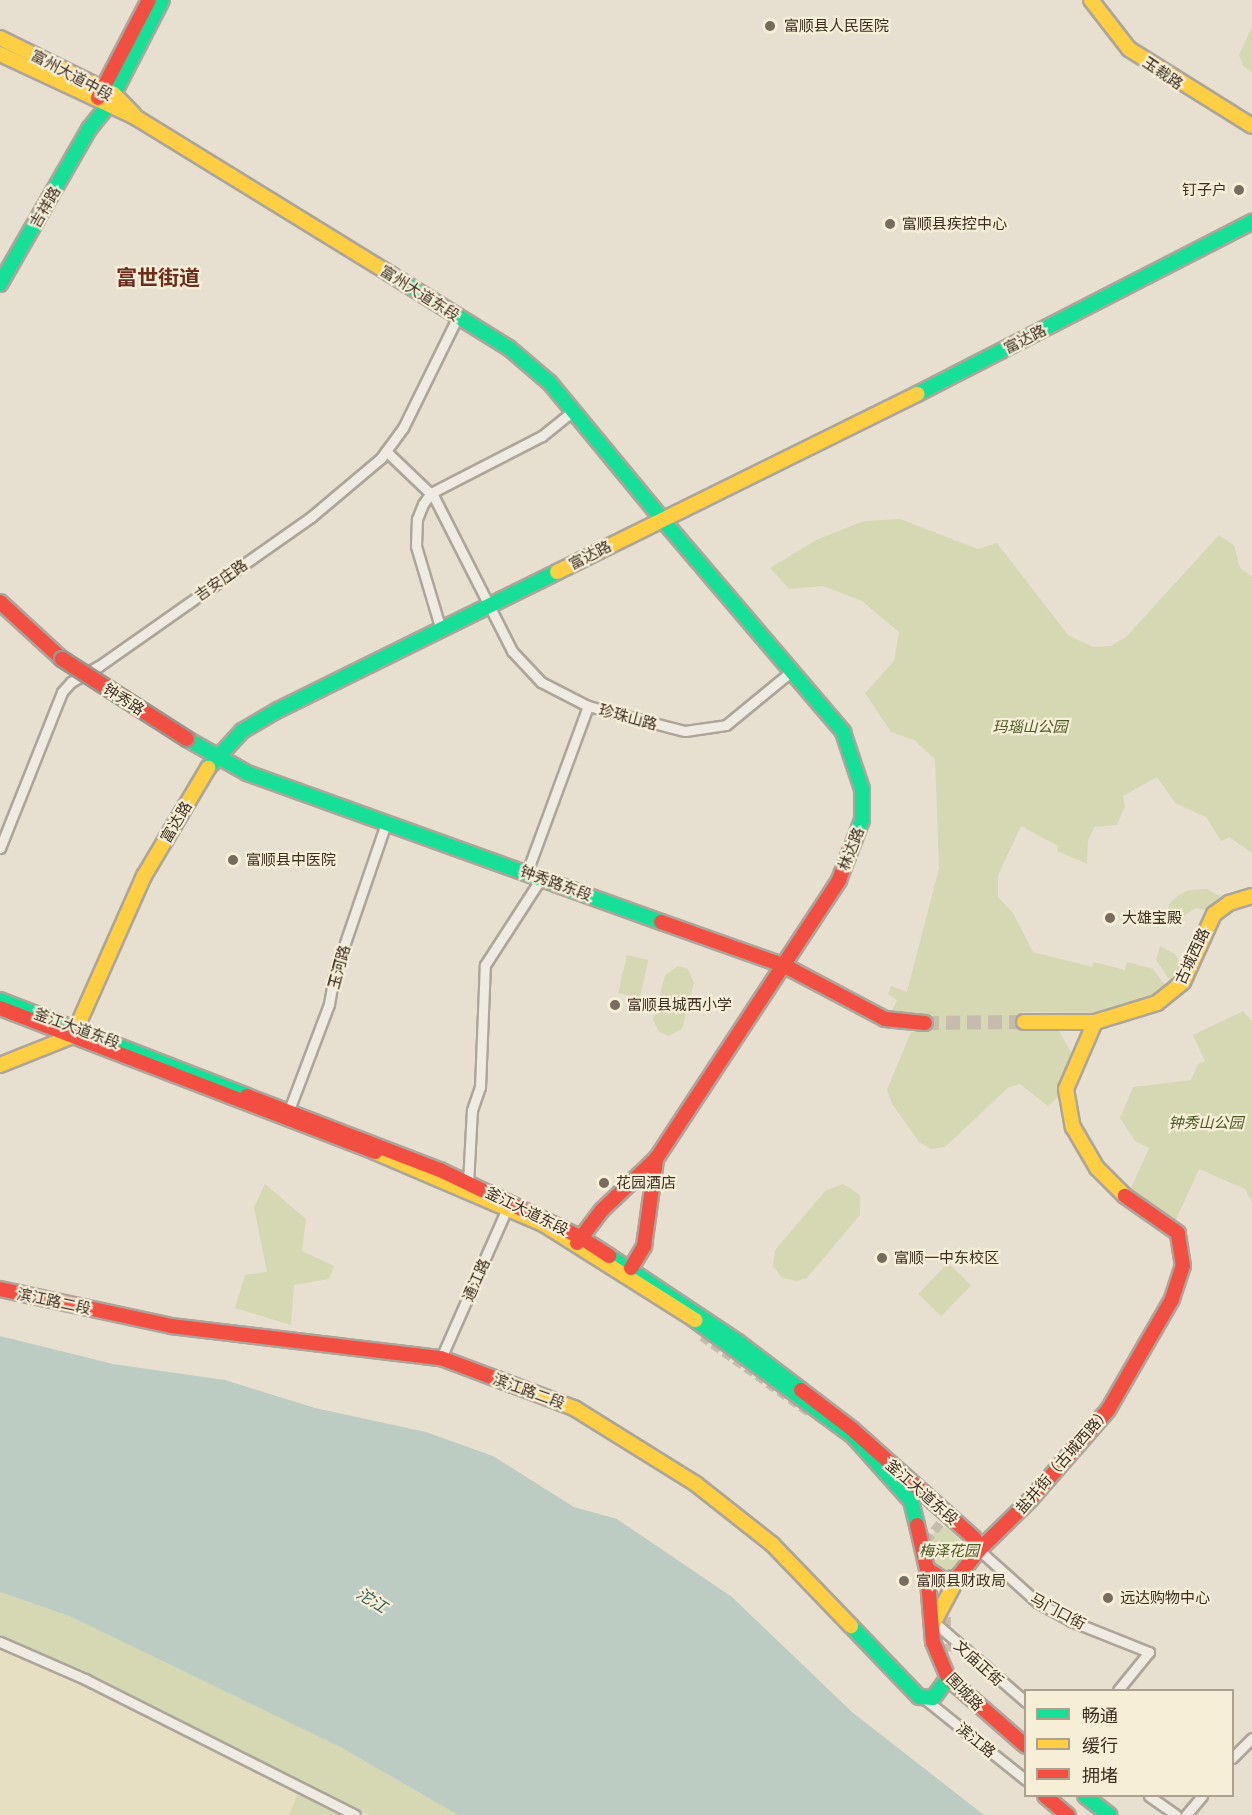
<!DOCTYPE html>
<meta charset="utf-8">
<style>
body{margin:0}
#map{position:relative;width:1252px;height:1815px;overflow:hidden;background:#e7e0d1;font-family:"IBM Plex Serif","Noto Sans SC",serif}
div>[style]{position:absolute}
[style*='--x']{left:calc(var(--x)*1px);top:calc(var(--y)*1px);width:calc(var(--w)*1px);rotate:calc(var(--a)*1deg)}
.farmland>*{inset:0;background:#e6dfc2}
.green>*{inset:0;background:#d6d7b3;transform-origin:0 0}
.water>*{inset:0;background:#bcccc2}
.street-tunnel>*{height:9px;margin-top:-4.5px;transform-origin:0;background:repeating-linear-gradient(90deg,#c5bcae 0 9px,transparent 0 13.5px)}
.secondary-tunnel>*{height:14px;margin-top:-7px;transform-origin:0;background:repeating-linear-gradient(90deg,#c5bcae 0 14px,transparent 0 21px)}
.roads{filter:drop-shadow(2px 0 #ada599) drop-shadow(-2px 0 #ada599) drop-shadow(0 2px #ada599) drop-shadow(0 -2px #ada599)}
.street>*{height:9px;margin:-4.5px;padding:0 4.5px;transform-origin:4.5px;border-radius:4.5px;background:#efebe3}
.fast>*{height:14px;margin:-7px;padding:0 7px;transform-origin:7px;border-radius:7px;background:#16e098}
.slow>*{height:14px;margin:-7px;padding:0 7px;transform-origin:7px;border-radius:7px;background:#ffcf43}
.jam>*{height:14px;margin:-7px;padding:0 7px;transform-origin:7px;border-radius:7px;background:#f24e42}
.bridges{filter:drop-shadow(2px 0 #9c958a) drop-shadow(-2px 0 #9c958a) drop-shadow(0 2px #9c958a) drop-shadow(0 -2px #9c958a)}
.jam-bridge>*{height:14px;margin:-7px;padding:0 7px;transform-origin:7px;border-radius:7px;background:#f24e42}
.dots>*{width:16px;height:16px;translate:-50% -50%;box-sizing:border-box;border:3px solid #f7eed8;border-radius:50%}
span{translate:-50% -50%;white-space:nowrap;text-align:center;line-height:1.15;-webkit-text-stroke:4.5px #f7eed8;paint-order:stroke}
.poi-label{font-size:15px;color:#3d2e20}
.left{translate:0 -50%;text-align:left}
.right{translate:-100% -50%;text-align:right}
.street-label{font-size:15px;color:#3d2e20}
.park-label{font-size:15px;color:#4d5a26;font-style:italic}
.water-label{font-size:16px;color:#2f5d5a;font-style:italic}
.district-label{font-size:21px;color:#6b2e1e;font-weight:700}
.legend{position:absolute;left:1024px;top:1689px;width:210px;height:108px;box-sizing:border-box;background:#f7eed8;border:2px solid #ada18e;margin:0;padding:8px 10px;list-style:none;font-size:18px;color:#3d2e20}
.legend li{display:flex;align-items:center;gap:12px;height:30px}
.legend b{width:30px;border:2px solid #ada18e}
</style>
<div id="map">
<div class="farmland">
<div style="clip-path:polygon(0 1648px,80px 1683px,298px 1793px,289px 1815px,0 1815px)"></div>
</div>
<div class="green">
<div style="clip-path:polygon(1252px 27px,1252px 72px,1243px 66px,1239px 55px)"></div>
<div style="clip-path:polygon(900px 519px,978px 549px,997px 543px,1068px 635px,1093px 647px,1111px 646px,1126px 637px,1219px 535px,1234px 545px,1240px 568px,1252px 577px,1252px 853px,1229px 837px,1221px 841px,1206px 817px,1175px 803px,1157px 777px,1123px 796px,1125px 806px,1117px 825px,1094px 827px,1088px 841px,1087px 864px,1057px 851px,1058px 846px,1021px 826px,998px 875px,998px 897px,1013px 913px,1033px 952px,1092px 967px,1093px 962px,1125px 970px,1127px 962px,1153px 969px,1166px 986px,1146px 1002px,1099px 1013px,1022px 1012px,1021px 1030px,1059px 1031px,1072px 1054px,1060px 1095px,1048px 1106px,1020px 1084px,1009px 1087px,945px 1147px,931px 1149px,919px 1142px,892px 1104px,887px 1090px,911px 1032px,924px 1032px,924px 1013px,892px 1011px,897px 1000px,888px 994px,891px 986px,907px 992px,939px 868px,935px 759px,914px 740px,891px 732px,865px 693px,894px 661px,899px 632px,862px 601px,823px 586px,789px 589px,770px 568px,816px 540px,864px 521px)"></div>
<div style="clip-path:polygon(1207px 889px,1225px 899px,1210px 911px,1196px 908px,1179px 919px,1165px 916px,1170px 903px,1179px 895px,1189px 890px)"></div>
<div style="clip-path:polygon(1160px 946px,1175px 954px,1181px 965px,1171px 982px,1156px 960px)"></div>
<div style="left:627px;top:955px;width:22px;height:39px;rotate:13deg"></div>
<div style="clip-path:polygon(678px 966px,688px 969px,694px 983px,682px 1029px,669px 1036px,659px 1032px,653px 1020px,665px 975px)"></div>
<div style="clip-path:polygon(1243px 1011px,1252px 1021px,1252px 1203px,1245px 1189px,1199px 1169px,1175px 1222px,1129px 1193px,1149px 1148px,1135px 1141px,1120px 1118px,1133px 1087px,1191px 1080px,1198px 1064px,1205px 1061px,1193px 1035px)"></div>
<div style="clip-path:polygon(265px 1184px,306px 1219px,302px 1251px,334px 1266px,329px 1279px,294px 1285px,291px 1325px,235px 1308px,245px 1275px,267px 1272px,254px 1207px)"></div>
<div style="clip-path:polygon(843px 1184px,860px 1195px,860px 1215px,807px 1278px,797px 1281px,782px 1278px,773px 1266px,775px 1250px,825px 1191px)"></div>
<div style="left:948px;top:1263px;width:32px;height:43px;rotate:44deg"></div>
<div style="clip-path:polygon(941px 1527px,948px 1528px,969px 1550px,967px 1558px,954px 1571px,937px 1567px,932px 1557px,930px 1544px,935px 1530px)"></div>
<div style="clip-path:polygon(0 1592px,69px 1616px,159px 1658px,342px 1748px,458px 1815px,369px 1815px,87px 1672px,0 1636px)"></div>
<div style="clip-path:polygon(298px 1793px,342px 1815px,289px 1815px)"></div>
</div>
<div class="water">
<div style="clip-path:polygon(0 1336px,113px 1364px,225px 1380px,315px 1408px,426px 1432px,493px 1456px,574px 1507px,617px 1519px,732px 1597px,852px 1712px,984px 1815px,458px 1815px,342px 1748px,159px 1659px,69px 1616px,0 1592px)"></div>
</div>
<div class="street-tunnel">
<div style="--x:709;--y:1326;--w:12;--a:125"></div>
<div style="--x:702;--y:1336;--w:131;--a:35.4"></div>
<div style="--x:927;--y:1548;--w:7;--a:-98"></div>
<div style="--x:926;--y:1541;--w:29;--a:-52"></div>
<div style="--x:946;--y:1603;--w:48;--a:88.8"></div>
</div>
<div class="secondary-tunnel">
<div style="--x:925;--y:1023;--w:99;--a:-0.6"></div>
</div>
<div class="roads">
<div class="street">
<div style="--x:386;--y:451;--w:66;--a:43.8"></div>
<div style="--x:434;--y:497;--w:173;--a:63.1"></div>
<div style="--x:512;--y:651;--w:42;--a:46.9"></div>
<div style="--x:541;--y:682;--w:53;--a:27.1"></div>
<div style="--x:588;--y:706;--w:100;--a:14.5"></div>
<div style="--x:685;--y:731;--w:41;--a:-8.3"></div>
<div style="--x:726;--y:725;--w:87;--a:-39.4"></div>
<div style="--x:441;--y:630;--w:88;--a:-106.6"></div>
<div style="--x:416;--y:546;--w:27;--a:-88"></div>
<div style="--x:417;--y:519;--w:16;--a:-68"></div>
<div style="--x:423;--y:504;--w:14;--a:-54"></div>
<div style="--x:431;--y:493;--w:125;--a:-27.2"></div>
<div style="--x:542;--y:436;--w:40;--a:-39"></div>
<div style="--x:0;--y:848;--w:168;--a:-68.3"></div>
<div style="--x:62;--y:692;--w:13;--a:-48"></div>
<div style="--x:71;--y:682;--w:32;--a:-30"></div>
<div style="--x:99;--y:666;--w:259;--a:-35.1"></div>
<div style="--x:311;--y:517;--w:92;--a:-40.1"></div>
<div style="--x:381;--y:458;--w:37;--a:-54"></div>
<div style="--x:403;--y:428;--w:125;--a:-63.8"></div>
<div style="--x:527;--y:872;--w:177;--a:-69.8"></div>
<div style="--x:289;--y:1110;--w:113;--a:-69.3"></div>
<div style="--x:329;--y:1004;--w:29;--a:-80"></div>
<div style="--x:334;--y:975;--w:161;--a:-71.1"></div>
<div style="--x:468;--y:1183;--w:73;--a:-86.9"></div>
<div style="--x:472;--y:1110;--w:24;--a:-71"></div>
<div style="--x:480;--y:1087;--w:122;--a:-87.7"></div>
<div style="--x:485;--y:965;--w:105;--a:-57.1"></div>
<div style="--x:441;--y:1358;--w:168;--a:-66.2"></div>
<div style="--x:979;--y:1550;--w:78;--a:41.9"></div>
<div style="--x:1037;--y:1602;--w:39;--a:29"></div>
<div style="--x:1071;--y:1621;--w:84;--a:21.7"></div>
<div style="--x:1149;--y:1652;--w:49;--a:129.2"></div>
<div style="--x:934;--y:1622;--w:122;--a:41"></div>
<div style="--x:0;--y:1642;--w:93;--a:23.5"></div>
<div style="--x:85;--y:1679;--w:302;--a:26.7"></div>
<div style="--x:926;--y:1700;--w:128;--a:38.7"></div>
<div style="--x:1232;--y:1758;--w:28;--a:-45"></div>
<div style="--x:1149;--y:1796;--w:33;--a:35"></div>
<div style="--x:1186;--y:1815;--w:25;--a:-50"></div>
</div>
<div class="fast">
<div style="--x:390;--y:274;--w:140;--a:31.9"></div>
<div style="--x:509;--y:348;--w:54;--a:40.5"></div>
<div style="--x:550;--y:383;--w:176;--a:50.5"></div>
<div style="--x:0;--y:284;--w:179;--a:-60.1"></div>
<div style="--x:89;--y:129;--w:28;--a:-51"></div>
<div style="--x:107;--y:107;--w:120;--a:-62.8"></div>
<div style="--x:917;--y:394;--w:377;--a:-27.2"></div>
<div style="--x:662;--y:519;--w:280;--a:49.6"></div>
<div style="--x:843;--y:732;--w:60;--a:71.6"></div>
<div style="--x:862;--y:789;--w:31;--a:90"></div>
<div style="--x:862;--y:820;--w:39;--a:111"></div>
<div style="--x:187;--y:739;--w:69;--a:29.5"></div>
<div style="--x:247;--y:773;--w:440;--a:19.8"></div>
<div style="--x:208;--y:768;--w:50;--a:-47.4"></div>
<div style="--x:242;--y:731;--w:42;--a:-30.3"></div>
<div style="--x:278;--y:710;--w:311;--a:-26.3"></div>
<div style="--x:0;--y:1000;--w:265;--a:21.2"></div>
<div style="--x:609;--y:1256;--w:155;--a:33.7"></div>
<div style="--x:738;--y:1342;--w:79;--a:37.3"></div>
<div style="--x:695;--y:1320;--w:197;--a:36.3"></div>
<div style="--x:854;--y:1437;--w:86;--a:48.3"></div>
<div style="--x:911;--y:1501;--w:25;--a:76"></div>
<div style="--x:851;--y:1626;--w:98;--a:46.2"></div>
<div style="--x:919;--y:1697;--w:14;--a:4"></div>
<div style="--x:933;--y:1698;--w:25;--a:-53"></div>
<div style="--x:1085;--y:1796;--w:31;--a:38"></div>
</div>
<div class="slow">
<div style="--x:1091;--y:0;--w:62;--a:52.2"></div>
<div style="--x:1129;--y:49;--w:145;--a:32"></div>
<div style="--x:0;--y:38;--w:127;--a:26.2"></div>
<div style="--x:114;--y:94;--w:28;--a:46"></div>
<div style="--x:0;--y:54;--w:149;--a:25"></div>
<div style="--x:135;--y:117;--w:299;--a:31.6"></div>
<div style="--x:557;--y:572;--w:402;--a:-26.3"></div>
<div style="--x:1024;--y:1022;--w:71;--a:0"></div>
<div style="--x:1095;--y:1022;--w:65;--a:-17"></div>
<div style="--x:1157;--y:1003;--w:33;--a:-39"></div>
<div style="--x:1183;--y:982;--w:75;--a:-65.5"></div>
<div style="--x:1214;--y:914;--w:19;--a:-36"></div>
<div style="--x:1229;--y:903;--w:24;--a:-17"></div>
<div style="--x:1095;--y:1022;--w:73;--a:113.4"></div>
<div style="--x:1066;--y:1089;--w:39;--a:80"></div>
<div style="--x:1073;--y:1127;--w:48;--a:59.7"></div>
<div style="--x:1097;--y:1168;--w:40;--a:45"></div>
<div style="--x:0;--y:1065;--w:79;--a:-21.7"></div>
<div style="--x:73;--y:1036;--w:175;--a:-66.1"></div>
<div style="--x:144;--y:876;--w:126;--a:-59.3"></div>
<div style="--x:375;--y:1152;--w:185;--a:23.2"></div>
<div style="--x:545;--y:1225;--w:178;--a:32.3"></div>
<div style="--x:513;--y:1385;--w:65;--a:20.7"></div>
<div style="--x:574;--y:1408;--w:144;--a:31.9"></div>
<div style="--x:696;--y:1484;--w:97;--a:38.3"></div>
<div style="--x:772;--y:1544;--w:114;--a:46.1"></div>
<div style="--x:934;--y:1622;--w:51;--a:-61.9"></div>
</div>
<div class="jam">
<div style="--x:98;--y:98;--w:110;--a:-62.5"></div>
<div style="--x:0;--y:602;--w:84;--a:42.6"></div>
<div style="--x:661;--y:922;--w:132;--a:19.5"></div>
<div style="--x:785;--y:966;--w:113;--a:27.9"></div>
<div style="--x:885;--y:1019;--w:40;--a:5.7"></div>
<div style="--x:0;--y:1008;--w:402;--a:21"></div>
<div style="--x:247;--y:1096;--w:207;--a:21"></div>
<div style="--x:440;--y:1170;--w:155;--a:25.6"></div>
<div style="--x:580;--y:1237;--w:35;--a:33"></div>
<div style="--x:577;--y:1243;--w:41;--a:-52.9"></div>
<div style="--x:602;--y:1210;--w:74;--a:-43.4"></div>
<div style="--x:656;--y:1159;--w:334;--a:-56.7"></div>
<div style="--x:839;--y:880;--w:26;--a:-69"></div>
<div style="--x:631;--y:1268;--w:26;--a:-59"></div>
<div style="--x:644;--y:1246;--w:88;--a:-82.1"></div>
<div style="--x:0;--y:1289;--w:175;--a:12.2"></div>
<div style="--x:171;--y:1326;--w:272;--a:6.8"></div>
<div style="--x:441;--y:1358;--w:77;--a:20.6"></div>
<div style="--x:801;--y:1390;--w:64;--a:37.4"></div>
<div style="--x:852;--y:1429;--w:164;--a:41.8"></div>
<div style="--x:974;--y:1538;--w:13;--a:67"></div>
<div style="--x:979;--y:1550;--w:34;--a:128"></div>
<div style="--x:958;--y:1577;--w:14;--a:168"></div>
<div style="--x:944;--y:1580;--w:20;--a:-147"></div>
<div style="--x:927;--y:1569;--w:45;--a:-102.8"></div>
<div style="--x:979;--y:1550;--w:71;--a:-44.4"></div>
<div style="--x:1030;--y:1500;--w:119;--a:-49.1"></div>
<div style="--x:1108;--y:1410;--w:128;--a:-60"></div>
<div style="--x:1172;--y:1299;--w:35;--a:-72"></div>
<div style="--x:1183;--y:1266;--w:33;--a:-99"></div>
<div style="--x:1178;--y:1233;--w:65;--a:-145.1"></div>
<div style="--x:927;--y:1569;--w:73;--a:85.3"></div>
<div style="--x:933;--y:1642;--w:39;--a:67"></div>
<div style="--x:948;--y:1678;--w:103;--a:41.1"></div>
<div style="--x:1045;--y:1796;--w:30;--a:40"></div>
</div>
</div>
<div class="bridges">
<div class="jam-bridge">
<div style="--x:62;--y:659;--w:148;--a:32.6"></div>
</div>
</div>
<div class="dots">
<div style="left:770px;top:26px;background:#786c5e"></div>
<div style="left:1239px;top:190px;background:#786c5e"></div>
<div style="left:890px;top:224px;background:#786c5e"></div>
<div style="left:233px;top:860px;background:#786c5e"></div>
<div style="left:1110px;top:918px;background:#786c5e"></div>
<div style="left:615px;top:1005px;background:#786c5e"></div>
<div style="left:604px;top:1183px;background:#786c5e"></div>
<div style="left:882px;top:1258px;background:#786c5e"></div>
<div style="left:904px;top:1581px;background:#786c5e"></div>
<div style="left:1108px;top:1598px;background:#786c5e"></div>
</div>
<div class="poi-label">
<span class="left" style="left:784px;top:26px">富顺县人民医院</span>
<span class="right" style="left:1227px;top:190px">钉子户</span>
<span class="left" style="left:902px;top:224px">富顺县疾控中心</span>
<span class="left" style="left:246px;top:860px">富顺县中医院</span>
<span class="left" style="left:1122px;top:918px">大雄宝殿</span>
<span class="left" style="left:627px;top:1005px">富顺县城西小学</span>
<span class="left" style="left:616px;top:1183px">花园酒店</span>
<span class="left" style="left:894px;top:1258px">富顺一中东校区</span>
<span class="left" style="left:916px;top:1581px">富顺县财政局</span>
<span class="left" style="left:1120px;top:1598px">远达购物中心</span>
</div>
<div class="street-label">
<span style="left:1163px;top:73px;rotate:34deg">玉裁路</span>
<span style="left:72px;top:75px;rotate:28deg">富州大道中段</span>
<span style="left:45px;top:207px;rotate:-60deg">吉祥路</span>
<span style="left:420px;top:293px;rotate:32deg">富州大道东段</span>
<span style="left:1025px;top:339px;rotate:-27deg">富达路</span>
<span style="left:590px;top:555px;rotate:-27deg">富达路</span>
<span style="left:221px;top:580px;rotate:-35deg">吉安庄路</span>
<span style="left:124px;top:699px;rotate:33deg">钟秀路</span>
<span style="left:628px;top:717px;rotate:15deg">珍珠山路</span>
<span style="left:176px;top:822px;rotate:-59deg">富达路</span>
<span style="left:851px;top:849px;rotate:-69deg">林达路</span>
<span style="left:556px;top:883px;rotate:20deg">钟秀路东段</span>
<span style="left:1192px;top:956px;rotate:-65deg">古城西路</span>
<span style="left:339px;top:967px;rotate:-75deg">玉河路</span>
<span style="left:77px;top:1028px;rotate:20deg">釜江大道东段</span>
<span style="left:527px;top:1211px;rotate:26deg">釜江大道东段</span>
<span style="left:476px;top:1280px;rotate:-66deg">通江路</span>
<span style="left:54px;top:1301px;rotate:12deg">滨江路二段</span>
<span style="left:529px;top:1391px;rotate:20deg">滨江路二段</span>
<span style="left:1063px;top:1460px;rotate:-49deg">盐井街（古城西路）</span>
<span style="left:922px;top:1492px;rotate:41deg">釜江大道东段</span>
<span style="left:1058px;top:1611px;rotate:28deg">马门口街</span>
<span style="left:979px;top:1663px;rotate:42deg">文庙正街</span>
<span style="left:965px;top:1692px;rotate:46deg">围城路</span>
<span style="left:976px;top:1740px;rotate:39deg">滨江路</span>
</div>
<div class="park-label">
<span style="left:1030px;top:727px">玛瑙山公园</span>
<span style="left:1206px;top:1123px">钟秀山公园</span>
<span style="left:949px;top:1551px">梅泽花园</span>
</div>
<div class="water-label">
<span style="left:372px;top:1600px;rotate:32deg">沱江</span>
</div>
<div class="district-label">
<span style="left:158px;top:277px">富世街道</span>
</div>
<ul class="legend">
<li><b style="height:8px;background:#16e098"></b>畅通</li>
<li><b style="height:8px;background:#ffcf43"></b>缓行</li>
<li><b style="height:8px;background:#f24e42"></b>拥堵</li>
</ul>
</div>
